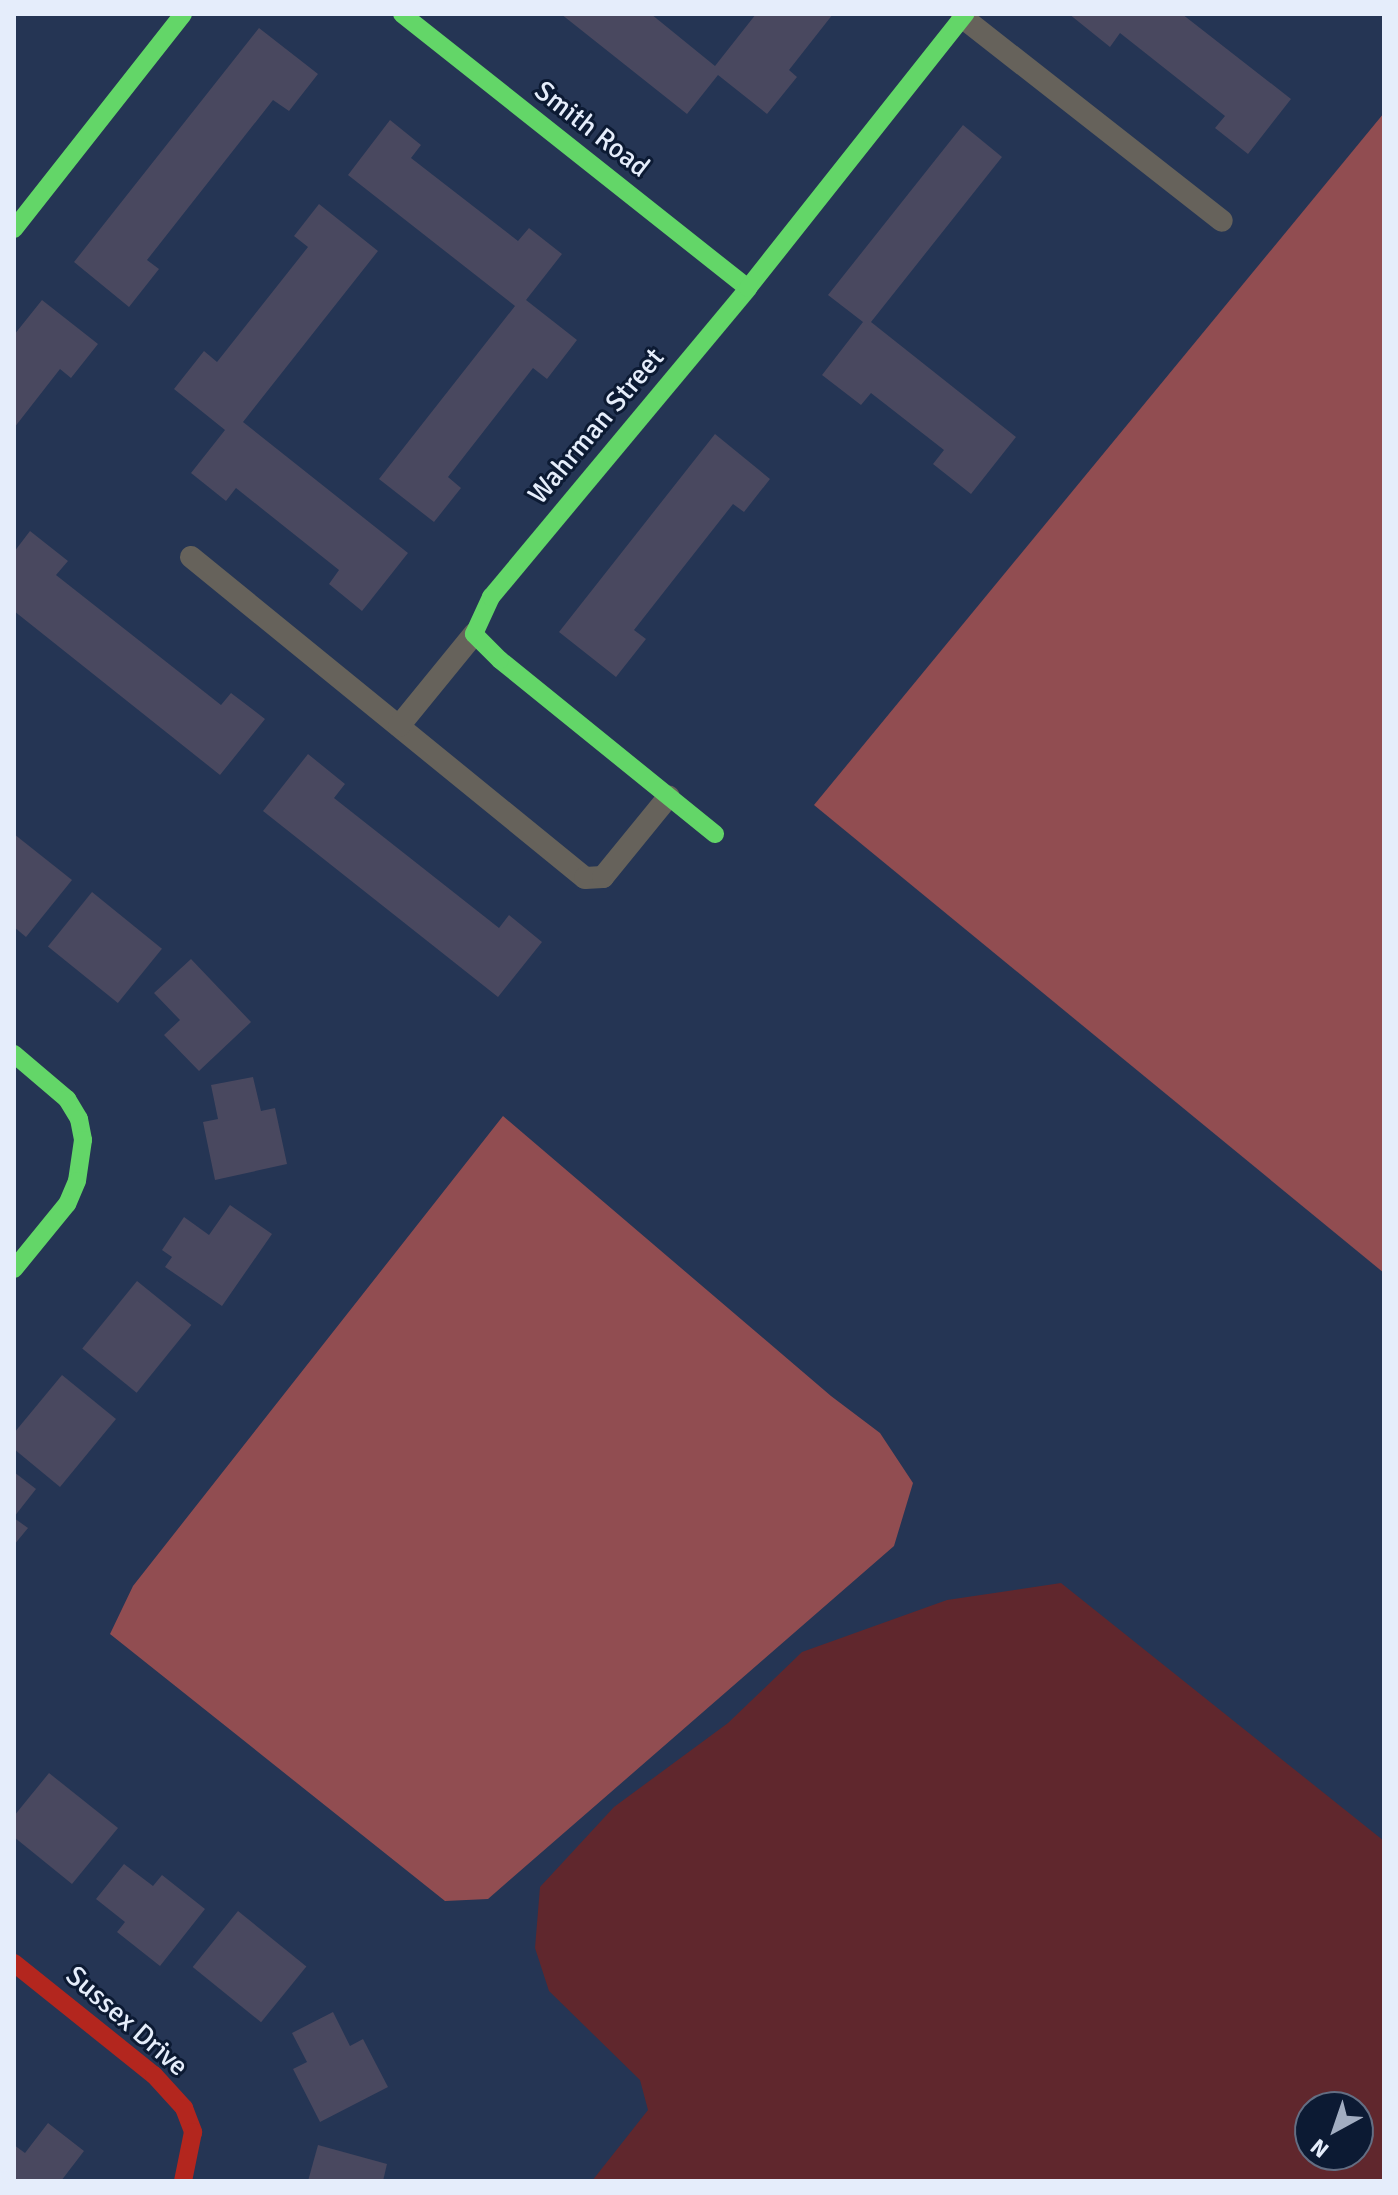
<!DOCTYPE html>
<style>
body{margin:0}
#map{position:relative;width:1398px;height:2195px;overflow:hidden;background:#253554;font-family:Signika,sans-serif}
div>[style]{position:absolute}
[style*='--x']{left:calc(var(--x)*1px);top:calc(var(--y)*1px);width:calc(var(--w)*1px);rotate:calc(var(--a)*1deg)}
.green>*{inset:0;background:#60272d}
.forest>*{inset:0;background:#914d51}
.building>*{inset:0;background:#49485f;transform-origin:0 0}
.lane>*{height:22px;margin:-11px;padding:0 11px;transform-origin:11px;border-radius:11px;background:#66625b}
.fast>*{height:18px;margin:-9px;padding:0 9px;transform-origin:9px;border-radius:9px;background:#63d668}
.jam>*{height:18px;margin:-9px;padding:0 9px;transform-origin:9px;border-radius:9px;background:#b3261e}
span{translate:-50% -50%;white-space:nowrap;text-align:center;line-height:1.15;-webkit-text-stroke:6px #0c1a33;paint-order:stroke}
.street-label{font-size:28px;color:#e5edfb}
.frame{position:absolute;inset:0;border:16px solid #e5edfb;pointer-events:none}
.north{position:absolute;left:1294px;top:2091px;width:80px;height:80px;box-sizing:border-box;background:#0c1a33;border:2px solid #636e83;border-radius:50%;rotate:220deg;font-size:22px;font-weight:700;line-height:32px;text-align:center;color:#e5edfb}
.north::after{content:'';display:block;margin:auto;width:28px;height:36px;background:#a2adc1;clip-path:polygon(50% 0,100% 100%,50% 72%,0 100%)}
</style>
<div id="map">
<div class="green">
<div style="clip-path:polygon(evenodd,1061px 1583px,1384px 1841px,1384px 2181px,592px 2181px,648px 2110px,640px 2080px,549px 1991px,535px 1948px,540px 1887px,614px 1807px,728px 1723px,802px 1652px,947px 1600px,1061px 1583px,1310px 2107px,1358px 2107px,1358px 2155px,1310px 2155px,1310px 2107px)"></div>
</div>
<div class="forest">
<div style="clip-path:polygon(1384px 113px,1384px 1273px,814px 805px)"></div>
<div style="clip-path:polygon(503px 1116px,831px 1396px,880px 1433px,913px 1483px,894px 1546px,488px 1899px,445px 1901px,110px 1634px,133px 1586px)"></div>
</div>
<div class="building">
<div style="clip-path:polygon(561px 14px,651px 14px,715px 66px,756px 14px,833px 14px,789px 70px,797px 77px,767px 114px,718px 75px,687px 114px)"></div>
<div style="clip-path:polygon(1069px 14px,1182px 14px,1291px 99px,1248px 154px,1215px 128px,1225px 116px,1120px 33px,1110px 47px)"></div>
<div style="clip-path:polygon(259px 28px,318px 74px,289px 111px,273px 100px,147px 260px,159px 269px,129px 307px,74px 262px)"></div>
<div style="clip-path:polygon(390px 120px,421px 145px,411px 158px,518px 241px,529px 228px,562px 254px,526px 300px,577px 340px,547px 379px,533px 368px,448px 477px,461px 488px,434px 522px,379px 479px,515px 306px,348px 175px)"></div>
<div style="clip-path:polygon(963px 125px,1002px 157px,871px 322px,1016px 437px,971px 494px,933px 464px,944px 450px,871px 393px,861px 405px,822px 375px,863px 322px,828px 295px)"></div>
<div style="clip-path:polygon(319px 204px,378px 251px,243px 422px,408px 553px,362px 611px,329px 584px,339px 570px,236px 488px,226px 501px,191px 473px,225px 430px,174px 389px,204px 351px,217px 362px,308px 247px,294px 236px)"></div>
<div style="clip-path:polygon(42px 300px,98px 344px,71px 378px,60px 369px,14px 428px,14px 335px)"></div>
<div style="clip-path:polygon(715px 434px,770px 479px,744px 512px,733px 504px,634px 630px,646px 639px,616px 677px,559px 632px)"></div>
<div style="clip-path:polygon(30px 531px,68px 561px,56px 575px,221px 705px,231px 693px,265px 719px,220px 775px,14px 611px,14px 552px)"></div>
<div style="clip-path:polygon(308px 754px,345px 784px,334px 798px,499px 928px,509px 915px,542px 942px,498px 997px,263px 811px)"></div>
<div style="clip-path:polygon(14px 834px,72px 880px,26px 937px,14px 927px)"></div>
<div style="left:92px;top:892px;width:90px;height:70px;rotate:39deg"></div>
<div style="clip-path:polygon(191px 959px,251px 1022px,199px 1071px,164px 1035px,180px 1020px,154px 993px)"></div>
<div style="clip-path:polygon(253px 1077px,261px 1111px,275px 1108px,287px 1164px,215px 1180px,203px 1122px,218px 1119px,211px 1085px)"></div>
<div style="clip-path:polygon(230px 1205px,272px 1234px,222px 1306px,165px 1267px,172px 1257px,162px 1250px,184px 1217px,209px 1235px)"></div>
<div style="left:137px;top:1281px;width:70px;height:87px;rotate:39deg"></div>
<div style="clip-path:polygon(62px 1375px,116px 1419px,60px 1487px,14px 1449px,14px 1433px)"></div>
<div style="clip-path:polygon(14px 1472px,36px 1489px,14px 1517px)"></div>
<div style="clip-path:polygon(14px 1518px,28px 1528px,14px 1545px)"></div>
<div style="clip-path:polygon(49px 1773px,118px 1828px,72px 1884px,14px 1837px,14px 1816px)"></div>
<div style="clip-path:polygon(124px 1864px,153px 1886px,162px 1875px,205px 1909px,160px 1966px,117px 1932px,125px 1922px,96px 1899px)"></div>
<div style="left:238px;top:1911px;width:88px;height:72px;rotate:39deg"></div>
<div style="clip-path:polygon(333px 2012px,350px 2046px,363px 2039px,388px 2087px,320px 2122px,293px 2069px,307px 2062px,292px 2033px)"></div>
<div style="clip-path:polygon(48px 2123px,84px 2151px,61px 2181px,14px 2181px,14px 2145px,25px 2153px)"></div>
<div style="clip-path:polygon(318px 2145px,387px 2164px,383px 2181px,308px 2181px)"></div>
</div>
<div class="lane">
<div style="--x:962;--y:17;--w:330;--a:38.1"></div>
<div style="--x:191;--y:557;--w:508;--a:39.17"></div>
<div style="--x:585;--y:878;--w:18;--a:-3"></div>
<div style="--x:603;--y:877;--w:104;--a:-50.8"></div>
<div style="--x:399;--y:726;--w:119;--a:-50.8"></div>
</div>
<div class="fast">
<div style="--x:402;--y:14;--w:441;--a:38.4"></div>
<div style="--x:14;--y:229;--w:273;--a:-51.8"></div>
<div style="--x:715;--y:834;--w:277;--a:-141"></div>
<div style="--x:500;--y:660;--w:37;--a:-135"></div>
<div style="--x:474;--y:634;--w:41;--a:-65.3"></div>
<div style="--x:491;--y:597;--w:402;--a:-50.2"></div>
<div style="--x:748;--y:288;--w:350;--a:-51.6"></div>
<div style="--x:14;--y:1054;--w:70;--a:40.3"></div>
<div style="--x:67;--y:1099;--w:23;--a:59"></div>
<div style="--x:79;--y:1119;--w:21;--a:79"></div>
<div style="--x:83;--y:1140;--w:41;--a:98.3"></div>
<div style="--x:77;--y:1181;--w:25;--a:113"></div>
<div style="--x:67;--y:1204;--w:84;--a:129.2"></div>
</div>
<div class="jam">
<div style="--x:14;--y:1963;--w:179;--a:38.7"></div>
<div style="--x:154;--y:2075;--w:45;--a:47.7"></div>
<div style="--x:184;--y:2108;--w:26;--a:69"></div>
<div style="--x:193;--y:2132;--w:50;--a:101.5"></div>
</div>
<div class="street-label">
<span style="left:592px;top:129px;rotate:38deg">Smith Road</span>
<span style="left:596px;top:426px;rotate:-50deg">Wahrman Street</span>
<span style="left:127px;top:2021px;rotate:41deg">Sussex Drive</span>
</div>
<div class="frame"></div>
<div class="north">N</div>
</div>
